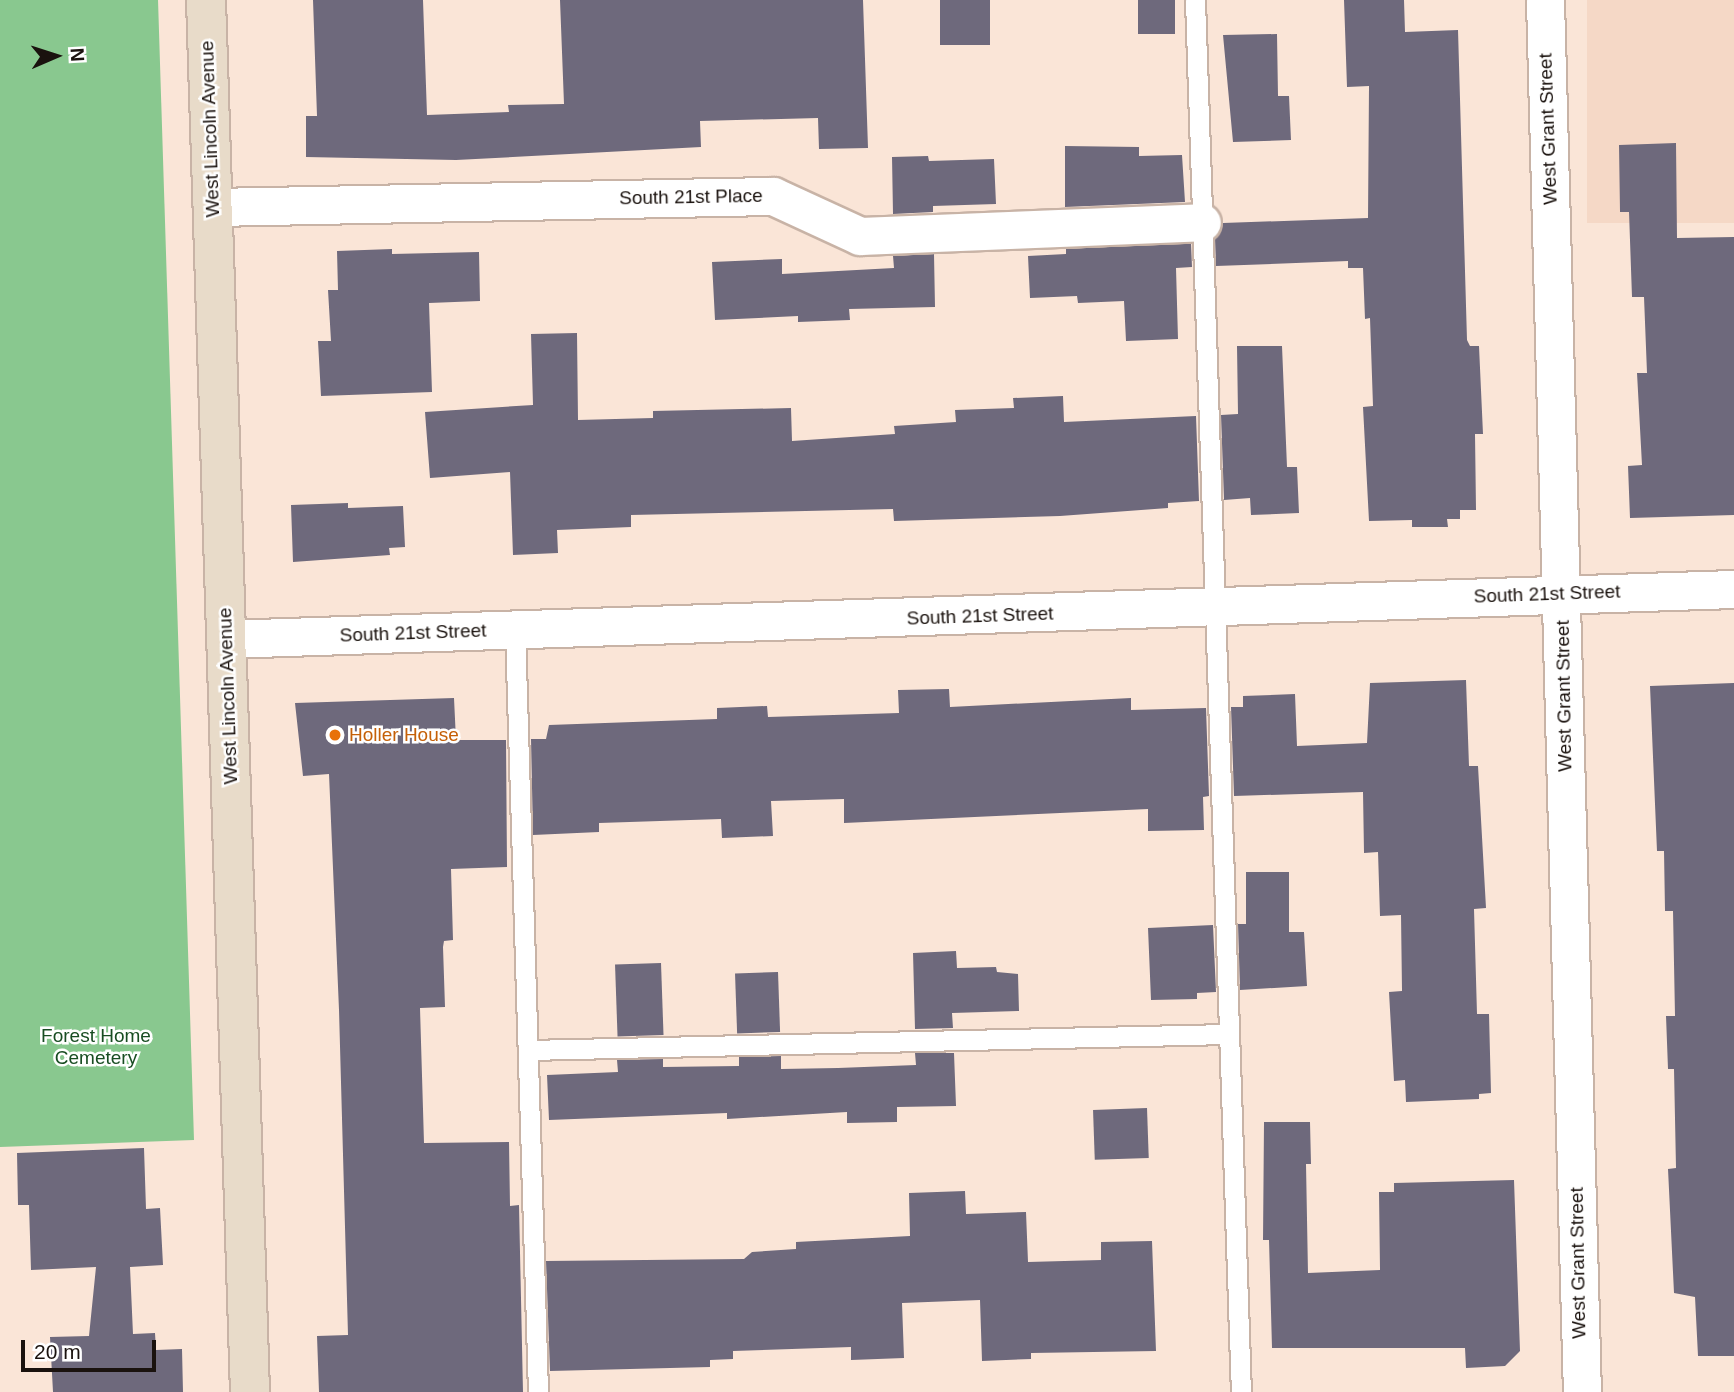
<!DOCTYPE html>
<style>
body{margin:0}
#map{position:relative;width:1734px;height:1392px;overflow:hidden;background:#fae5d7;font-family:Helvetica,sans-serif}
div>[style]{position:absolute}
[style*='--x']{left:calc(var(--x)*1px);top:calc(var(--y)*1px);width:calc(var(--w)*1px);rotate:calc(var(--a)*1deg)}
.built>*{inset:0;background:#f5d8c6;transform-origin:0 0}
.green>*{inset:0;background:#89c88f}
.building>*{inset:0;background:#6e697c;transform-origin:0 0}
.roads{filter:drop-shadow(2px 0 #c8b3a6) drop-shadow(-2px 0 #c8b3a6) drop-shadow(0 2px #c8b3a6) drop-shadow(0 -2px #c8b3a6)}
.lane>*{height:19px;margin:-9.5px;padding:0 9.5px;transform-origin:9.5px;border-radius:9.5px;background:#fff}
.street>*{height:37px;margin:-18.5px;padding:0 18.5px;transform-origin:18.5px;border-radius:18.5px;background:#fff}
.secondary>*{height:38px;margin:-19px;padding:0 19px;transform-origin:19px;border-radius:19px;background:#e8dbc9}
.dots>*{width:19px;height:19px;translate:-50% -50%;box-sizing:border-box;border:4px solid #fff;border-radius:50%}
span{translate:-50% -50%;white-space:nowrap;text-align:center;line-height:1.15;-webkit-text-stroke:5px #fff;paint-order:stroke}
.street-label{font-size:19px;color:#1a120e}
.food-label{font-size:19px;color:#c56008}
.left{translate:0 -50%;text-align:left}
.park-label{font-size:19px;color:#184d22}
.north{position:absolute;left:21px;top:21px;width:70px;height:70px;-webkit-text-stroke:5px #fff;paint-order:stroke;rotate:87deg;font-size:19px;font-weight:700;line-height:28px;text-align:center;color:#1a120e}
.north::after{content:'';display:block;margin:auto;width:24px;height:32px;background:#1a120e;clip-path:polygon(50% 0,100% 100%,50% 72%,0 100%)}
.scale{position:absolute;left:21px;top:1340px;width:135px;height:32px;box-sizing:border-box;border:4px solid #1a120e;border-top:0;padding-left:9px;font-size:21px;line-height:24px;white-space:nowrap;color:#1a120e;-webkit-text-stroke:5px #fff;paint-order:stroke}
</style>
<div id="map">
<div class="built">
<div style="left:1587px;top:0;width:147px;height:223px"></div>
</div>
<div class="green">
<div style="clip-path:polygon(0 0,158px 0,194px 1140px,0 1147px)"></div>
</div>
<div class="building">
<div style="clip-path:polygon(313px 0,423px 0,427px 115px,509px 112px,508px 105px,564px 104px,560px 0,863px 0,868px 148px,819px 149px,818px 118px,700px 121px,701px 147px,456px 160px,306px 157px,306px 116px,317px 116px)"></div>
<div style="left:940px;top:0;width:50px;height:45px"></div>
<div style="left:1138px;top:0;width:37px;height:34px"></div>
<div style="clip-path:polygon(1344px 0,1404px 0,1405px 32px,1458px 30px,1467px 340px,1470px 346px,1479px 346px,1483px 434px,1475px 434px,1476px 510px,1460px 510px,1460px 519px,1447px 519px,1448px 527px,1412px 527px,1412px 520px,1369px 521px,1363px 407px,1373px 406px,1370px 318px,1365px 319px,1363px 268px,1348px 268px,1348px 261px,1216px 266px,1215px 238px,1223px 223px,1368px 218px,1369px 86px,1347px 87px)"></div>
<div style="clip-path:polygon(1277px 34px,1278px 96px,1289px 96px,1291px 140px,1233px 142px,1223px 35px)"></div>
<div style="clip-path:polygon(1676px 143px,1677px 238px,1734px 237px,1734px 515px,1630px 518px,1628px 466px,1642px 465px,1637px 373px,1647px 373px,1644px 297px,1632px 297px,1629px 212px,1620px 212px,1619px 145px)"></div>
<div style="clip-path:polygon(1065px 146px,1139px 147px,1139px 156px,1182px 155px,1185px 202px,1065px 207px)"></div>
<div style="clip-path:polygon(928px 156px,929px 161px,994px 159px,996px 204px,933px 206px,933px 212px,893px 214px,892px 157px)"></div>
<div style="clip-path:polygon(1191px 243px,1192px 267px,1176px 268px,1178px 339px,1126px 341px,1124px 301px,1078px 303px,1077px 296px,1030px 298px,1028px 256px,1066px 254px,1066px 249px)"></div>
<div style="clip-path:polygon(392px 249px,392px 254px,479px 252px,480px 301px,429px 303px,432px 392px,321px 396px,318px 341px,331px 341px,328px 290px,338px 290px,337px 251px)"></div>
<div style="clip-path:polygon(934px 254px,935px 307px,849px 309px,850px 320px,798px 322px,798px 316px,715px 320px,712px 262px,782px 259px,782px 274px,894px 268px,893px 256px)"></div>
<div style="clip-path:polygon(577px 333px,578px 420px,653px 418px,653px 411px,791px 408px,792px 441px,895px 434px,894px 426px,956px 422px,955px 410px,1014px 408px,1013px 398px,1063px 396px,1064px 422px,1196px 416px,1199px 501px,1168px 503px,1168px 508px,1060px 516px,894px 521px,893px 509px,631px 515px,631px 527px,557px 530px,558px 553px,513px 555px,510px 472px,430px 478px,425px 412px,533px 405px,531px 334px)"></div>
<div style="clip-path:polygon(1237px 346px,1282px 346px,1287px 467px,1297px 467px,1299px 513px,1251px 515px,1250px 498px,1224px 500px,1221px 415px,1238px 414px)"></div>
<div style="clip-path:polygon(348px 503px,348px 508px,403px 506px,405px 547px,389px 548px,390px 555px,293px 562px,291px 505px)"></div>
<div style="clip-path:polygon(1466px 680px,1469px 766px,1478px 766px,1486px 908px,1474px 909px,1477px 1014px,1489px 1014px,1491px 1093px,1479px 1094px,1479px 1099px,1406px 1102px,1405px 1080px,1394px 1081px,1389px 992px,1402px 991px,1401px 915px,1380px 916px,1378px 852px,1364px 853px,1363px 792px,1234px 796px,1231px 707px,1243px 707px,1243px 696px,1295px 694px,1297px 746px,1367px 743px,1370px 683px)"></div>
<div style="clip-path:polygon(1734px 683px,1734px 1356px,1698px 1356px,1695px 1297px,1674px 1293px,1668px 1169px,1676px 1168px,1674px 1069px,1668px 1069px,1666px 1016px,1675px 1016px,1673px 911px,1665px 911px,1664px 851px,1657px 851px,1650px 686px)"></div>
<div style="clip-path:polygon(949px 689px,950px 707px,1131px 698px,1131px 710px,1206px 708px,1209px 796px,1203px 797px,1204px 830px,1148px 831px,1148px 809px,844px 823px,844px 799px,771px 801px,773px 836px,722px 838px,721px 819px,599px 823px,599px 832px,533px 835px,531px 739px,546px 739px,549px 725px,717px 719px,717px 708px,767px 706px,768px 717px,899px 713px,898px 690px)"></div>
<div style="clip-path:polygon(454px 698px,456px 740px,506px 740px,507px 867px,451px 869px,453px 940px,444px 941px,443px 947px,445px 1007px,420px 1008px,424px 1143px,509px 1142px,510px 1206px,519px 1205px,523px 1392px,319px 1392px,317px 1336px,348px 1335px,339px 1010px,329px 774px,303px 776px,295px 703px)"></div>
<div style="clip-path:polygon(1246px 872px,1289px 872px,1289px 932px,1304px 932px,1307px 986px,1240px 990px,1238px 924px,1246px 924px)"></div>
<div style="clip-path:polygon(1213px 925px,1216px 992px,1197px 993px,1197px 999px,1151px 1000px,1148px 928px)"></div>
<div style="clip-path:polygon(956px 951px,957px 968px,996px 967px,997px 972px,1018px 974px,1019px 1011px,952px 1013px,953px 1028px,915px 1029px,913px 953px)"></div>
<div style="left:661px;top:963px;width:72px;height:46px;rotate:88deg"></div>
<div style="left:778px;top:972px;width:60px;height:43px;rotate:88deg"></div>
<div style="clip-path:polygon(915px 1053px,954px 1053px,956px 1106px,897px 1107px,897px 1122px,847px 1123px,847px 1112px,727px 1119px,727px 1113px,549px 1120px,547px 1075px,618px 1072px,617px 1060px,663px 1059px,663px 1067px,739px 1066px,739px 1057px,781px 1056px,781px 1069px,838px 1068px,916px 1065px)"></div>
<div style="left:1147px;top:1108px;width:50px;height:54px;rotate:88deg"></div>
<div style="clip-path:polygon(1264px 1122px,1310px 1122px,1311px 1164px,1306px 1164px,1308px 1273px,1380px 1270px,1379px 1192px,1394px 1192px,1394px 1183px,1514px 1180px,1520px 1351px,1505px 1366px,1466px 1368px,1465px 1348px,1272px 1348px,1269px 1240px,1263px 1240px)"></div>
<div style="clip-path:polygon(144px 1148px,146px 1209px,160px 1208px,163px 1265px,130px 1267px,133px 1334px,155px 1333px,156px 1350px,182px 1349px,183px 1392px,53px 1392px,50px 1337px,89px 1336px,96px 1267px,31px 1270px,29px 1205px,18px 1205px,17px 1153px)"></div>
<div style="clip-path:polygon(965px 1191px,966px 1214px,1026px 1212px,1028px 1262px,1101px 1260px,1101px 1242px,1152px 1241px,1156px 1351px,1031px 1353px,1031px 1359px,982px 1361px,980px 1300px,902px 1303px,904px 1358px,851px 1360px,851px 1347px,733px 1351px,733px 1359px,710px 1360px,710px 1367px,550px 1371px,546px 1261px,744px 1259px,752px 1252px,796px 1249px,796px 1242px,910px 1236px,909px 1193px)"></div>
</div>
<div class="roads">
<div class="lane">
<div style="--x:1195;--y:0;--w:1393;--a:88.11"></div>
<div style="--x:515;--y:630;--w:762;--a:88.27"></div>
<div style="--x:528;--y:1050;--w:701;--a:-1.31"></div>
</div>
<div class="street">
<div style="--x:1545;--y:0;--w:1392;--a:88.48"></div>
<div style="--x:213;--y:207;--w:560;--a:-1.13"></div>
<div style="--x:773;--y:196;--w:96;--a:24.7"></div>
<div style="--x:860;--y:236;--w:342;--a:-2.3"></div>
<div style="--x:226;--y:639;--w:1509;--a:-1.9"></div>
</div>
<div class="secondary">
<div style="--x:206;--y:0;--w:1393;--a:88.19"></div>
</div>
</div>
<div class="dots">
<div style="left:335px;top:735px;background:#e8710a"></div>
</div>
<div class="street-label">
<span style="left:210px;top:129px;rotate:-92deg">West Lincoln Avenue</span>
<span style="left:1548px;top:129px;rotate:-92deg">West Grant Street</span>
<span style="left:691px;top:197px;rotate:-1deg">South 21st Place</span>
<span style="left:1547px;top:594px;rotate:-2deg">South 21st Street</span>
<span style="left:980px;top:616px;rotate:-2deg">South 21st Street</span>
<span style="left:413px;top:633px;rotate:-2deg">South 21st Street</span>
<span style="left:228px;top:696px;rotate:-92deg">West Lincoln Avenue</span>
<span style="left:1564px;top:696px;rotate:-91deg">West Grant Street</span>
<span style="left:1578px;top:1263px;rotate:-91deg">West Grant Street</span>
</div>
<div class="food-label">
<span class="left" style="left:349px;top:735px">Holler House</span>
</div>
<div class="park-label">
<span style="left:96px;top:1047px">Forest Home<br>Cemetery</span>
</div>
<div class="north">N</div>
<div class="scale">20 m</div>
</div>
